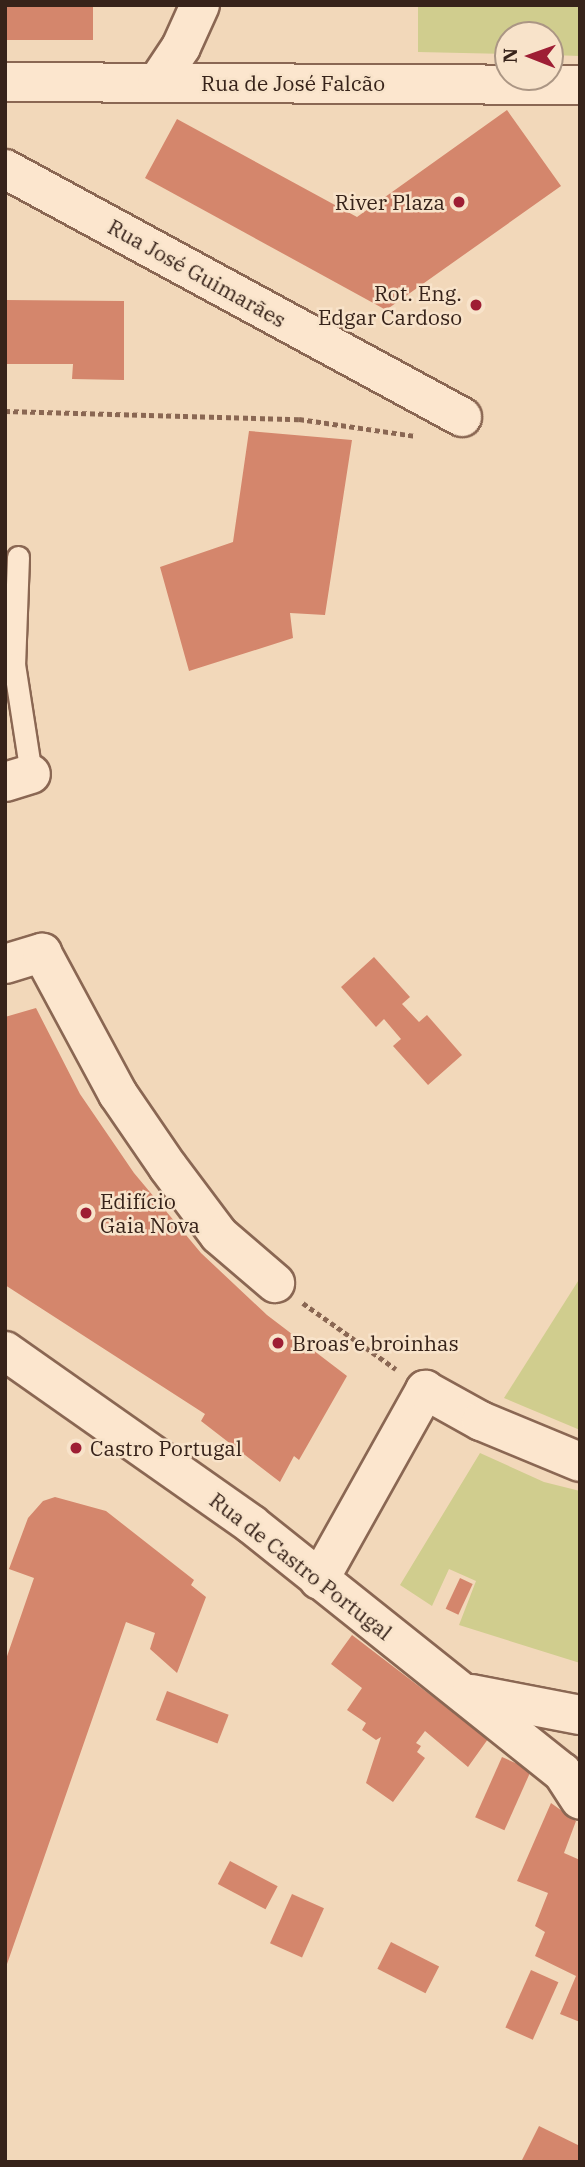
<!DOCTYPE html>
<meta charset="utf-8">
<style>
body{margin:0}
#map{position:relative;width:585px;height:2167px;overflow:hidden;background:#f2d8ba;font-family:"IBM Plex Serif",serif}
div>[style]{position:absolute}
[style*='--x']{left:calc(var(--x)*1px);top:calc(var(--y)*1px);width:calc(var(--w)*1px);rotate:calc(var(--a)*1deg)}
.green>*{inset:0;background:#d0cd8e}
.building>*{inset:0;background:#d4866c;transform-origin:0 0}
.path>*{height:4.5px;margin-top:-2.25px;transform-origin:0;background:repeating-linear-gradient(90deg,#8a6753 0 5px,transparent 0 8.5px)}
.roads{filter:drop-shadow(2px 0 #8a6753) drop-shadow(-2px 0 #8a6753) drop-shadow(0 2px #8a6753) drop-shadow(0 -2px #8a6753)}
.service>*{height:21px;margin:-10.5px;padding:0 10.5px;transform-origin:10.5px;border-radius:10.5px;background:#fce6ce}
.minor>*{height:38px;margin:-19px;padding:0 19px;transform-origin:19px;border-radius:19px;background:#fce6ce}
.tertiary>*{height:38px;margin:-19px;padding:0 19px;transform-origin:19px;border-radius:19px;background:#fce6ce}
.dots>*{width:19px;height:19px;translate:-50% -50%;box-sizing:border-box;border:4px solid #f8e3ca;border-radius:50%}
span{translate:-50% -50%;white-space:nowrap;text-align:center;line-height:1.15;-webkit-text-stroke:5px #f8e3ca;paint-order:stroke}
.street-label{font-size:21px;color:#37231a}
.poi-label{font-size:21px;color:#37231a}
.right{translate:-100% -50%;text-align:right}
.left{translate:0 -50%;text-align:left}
.frame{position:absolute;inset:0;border:7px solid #37231a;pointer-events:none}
.north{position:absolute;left:494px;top:21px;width:70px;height:70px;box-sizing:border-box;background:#f8e3ca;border:2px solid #ab9684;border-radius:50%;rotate:271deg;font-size:19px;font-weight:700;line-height:28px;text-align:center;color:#37231a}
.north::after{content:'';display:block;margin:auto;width:24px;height:32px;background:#9e1e34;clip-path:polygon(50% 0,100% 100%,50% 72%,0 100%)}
</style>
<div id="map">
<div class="green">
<div style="clip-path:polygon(418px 5px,580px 5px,580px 56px,550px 55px,550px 35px,508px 35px,508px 54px,418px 52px)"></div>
<div style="clip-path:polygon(580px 1278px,580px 1430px,504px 1398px)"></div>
<div style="clip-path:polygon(480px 1453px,544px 1482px,580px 1491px,580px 1663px,459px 1625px,476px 1581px,449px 1569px,432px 1606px,400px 1585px)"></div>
</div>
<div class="building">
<div style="left:5px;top:5px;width:88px;height:35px"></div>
<div style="clip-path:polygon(507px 110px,561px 186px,386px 310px,145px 178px,177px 119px,357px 217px)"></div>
<div style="clip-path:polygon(5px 300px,124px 301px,124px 380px,72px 379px,73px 364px,5px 364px)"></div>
<div style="clip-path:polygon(249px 431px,352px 440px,325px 615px,290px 613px,293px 638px,189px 671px,160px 567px,233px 542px)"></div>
<div style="clip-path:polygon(374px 957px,410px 997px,402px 1004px,419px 1022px,427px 1015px,462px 1055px,428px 1085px,393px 1046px,401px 1039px,384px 1019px,376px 1027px,341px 987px)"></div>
<div style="clip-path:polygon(36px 1008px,80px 1094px,134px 1173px,201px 1253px,267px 1315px,347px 1376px,299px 1460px,294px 1456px,280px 1482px,201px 1421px,205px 1414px,5px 1285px,5px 1017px)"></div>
<div style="clip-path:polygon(55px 1497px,106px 1511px,194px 1580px,191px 1585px,206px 1597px,177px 1673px,150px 1649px,155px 1633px,126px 1622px,6px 1967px,5px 1662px,34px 1578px,9px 1569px,28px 1518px,43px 1501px)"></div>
<div style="left:460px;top:1578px;width:14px;height:34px;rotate:25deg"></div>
<div style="clip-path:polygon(352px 1635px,488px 1739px,468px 1767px,425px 1731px,416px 1743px,421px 1746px,417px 1752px,425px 1758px,393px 1802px,366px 1783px,381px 1737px,376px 1740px,362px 1730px,366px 1723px,347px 1710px,362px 1688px,331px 1664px)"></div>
<div style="left:167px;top:1691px;width:66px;height:31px;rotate:21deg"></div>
<div style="left:502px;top:1757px;width:32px;height:66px;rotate:24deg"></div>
<div style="clip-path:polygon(551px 1803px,576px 1821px,564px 1853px,580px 1860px,580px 2022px,560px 2014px,576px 1976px,535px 1956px,545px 1932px,535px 1926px,548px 1893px,517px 1881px)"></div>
<div style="left:230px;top:1861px;width:54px;height:26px;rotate:28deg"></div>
<div style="left:292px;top:1894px;width:35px;height:54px;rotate:24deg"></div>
<div style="left:391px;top:1942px;width:54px;height:30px;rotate:27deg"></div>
<div style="left:531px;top:1970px;width:30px;height:63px;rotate:24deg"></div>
<div style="clip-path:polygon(539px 2126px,580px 2146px,580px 2162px,521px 2162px)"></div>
</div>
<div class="path">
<div style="--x:5;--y:411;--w:294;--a:1.6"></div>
<div style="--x:299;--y:419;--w:117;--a:8.3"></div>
<div style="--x:303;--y:1303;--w:114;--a:35.4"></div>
</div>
<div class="roads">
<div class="service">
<div style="--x:18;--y:557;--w:107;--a:92.1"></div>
<div style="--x:14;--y:664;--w:111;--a:81.2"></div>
</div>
<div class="minor">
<div style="--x:5;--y:82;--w:575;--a:0.3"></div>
<div style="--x:157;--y:83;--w:43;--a:-56.3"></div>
<div style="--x:181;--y:47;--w:46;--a:-65.7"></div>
<div style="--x:5;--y:782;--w:27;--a:-17"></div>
<div style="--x:5;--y:964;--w:39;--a:-17"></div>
<div style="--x:42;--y:953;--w:160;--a:61.7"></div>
<div style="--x:118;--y:1094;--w:88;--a:55.6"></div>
<div style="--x:168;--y:1167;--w:85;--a:53.1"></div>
<div style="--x:219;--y:1235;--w:74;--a:40.6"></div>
<div style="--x:5;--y:1351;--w:301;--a:35.1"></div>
<div style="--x:251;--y:1524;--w:398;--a:38.6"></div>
<div style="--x:562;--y:1772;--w:33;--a:57"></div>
<div style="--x:319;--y:1580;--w:218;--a:-60.8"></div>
<div style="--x:425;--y:1390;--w:64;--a:29"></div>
<div style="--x:481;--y:1421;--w:107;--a:22.5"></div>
<div style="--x:471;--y:1694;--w:111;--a:10.9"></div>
</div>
<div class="tertiary">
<div style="--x:5;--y:169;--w:520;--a:28.49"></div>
</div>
</div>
<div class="dots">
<div style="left:459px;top:202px;background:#9e1e34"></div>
<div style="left:476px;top:305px;background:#9e1e34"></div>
<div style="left:86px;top:1213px;background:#9e1e34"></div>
<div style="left:278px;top:1343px;background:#9e1e34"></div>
<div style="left:76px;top:1448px;background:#9e1e34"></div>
</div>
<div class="street-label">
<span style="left:293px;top:83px">Rua de José Falcão</span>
<span style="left:197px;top:273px;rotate:29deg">Rua José Guimarães</span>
<span style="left:301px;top:1566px;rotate:38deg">Rua de Castro Portugal</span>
</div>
<div class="poi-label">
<span class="right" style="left:445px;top:202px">River Plaza</span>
<span class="right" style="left:462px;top:305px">Rot. Eng.<br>Edgar Cardoso</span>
<span class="left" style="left:100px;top:1213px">Edifício<br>Gaia Nova</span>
<span class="left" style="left:292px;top:1343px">Broas e broinhas</span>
<span class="left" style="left:90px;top:1448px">Castro Portugal</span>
</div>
<div class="frame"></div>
<div class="north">N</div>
</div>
